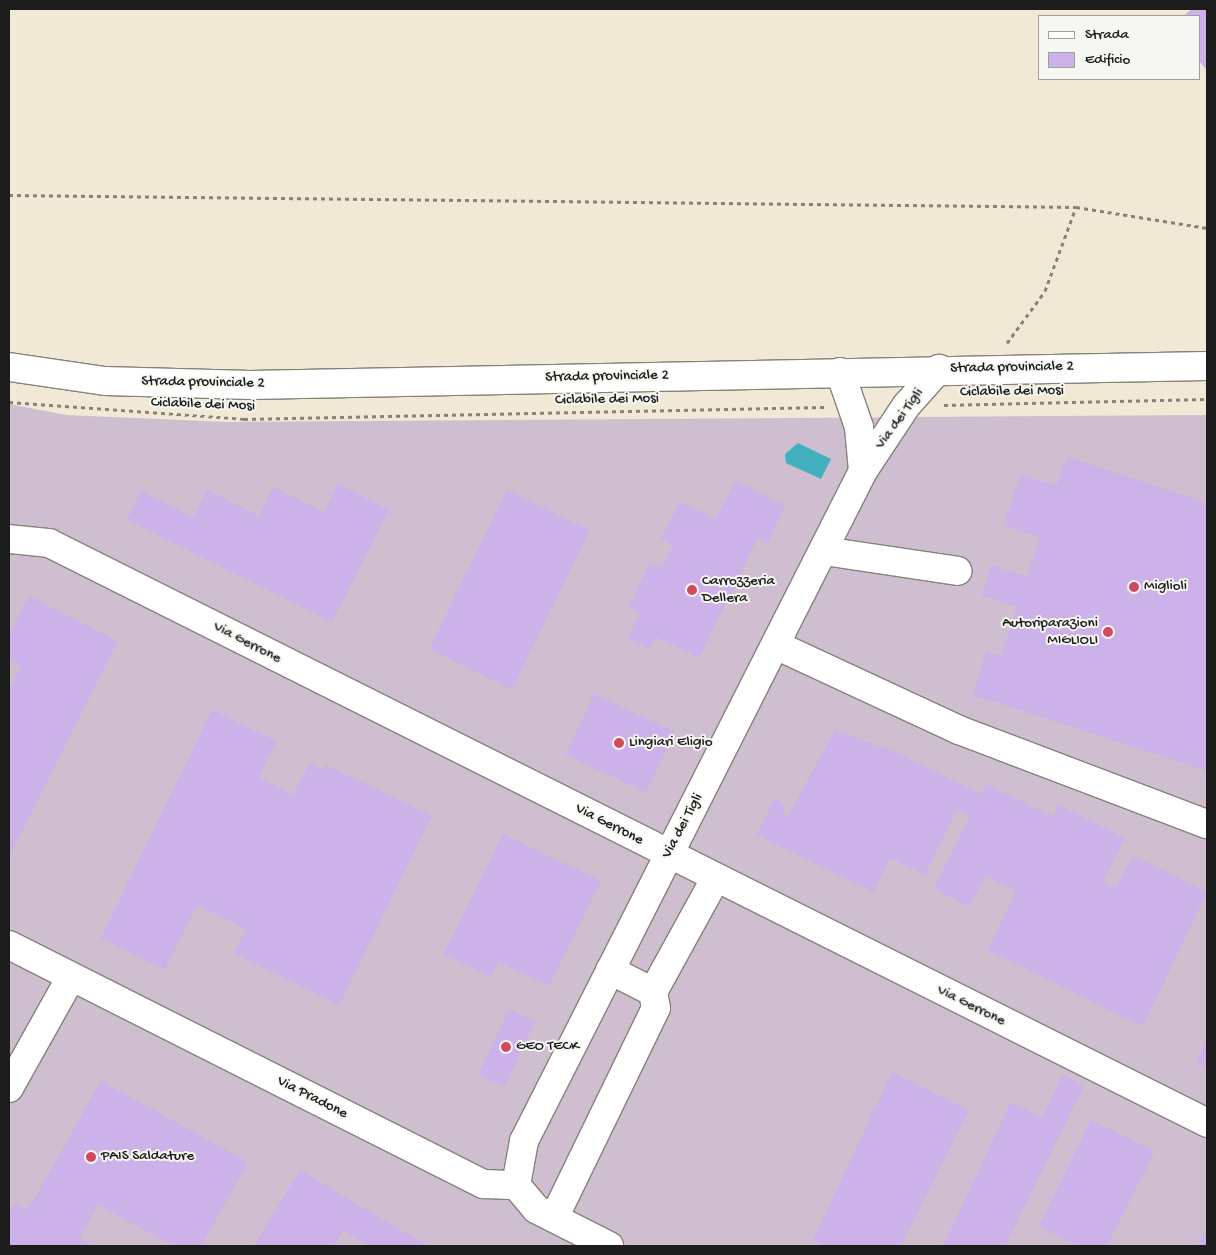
<!DOCTYPE html>
<style>
body{margin:0}
#map{position:relative;width:1216px;height:1255px;overflow:hidden;background:#f1e9d5;font-family:"Gochi Hand",sans-serif}
div>[style]{position:absolute}
[style*='--x']{left:calc(var(--x)*1px);top:calc(var(--y)*1px);width:calc(var(--w)*1px);rotate:calc(var(--a)*1deg)}
.industrial>*{inset:0;background:#cfbdd0}
.water>*{inset:0;background:#42b0be}
.building>*{inset:0;background:#cdb1e9;transform-origin:0 0}
.path>*{height:3px;margin-top:-1.5px;transform-origin:0;background:repeating-linear-gradient(90deg,#868278 0 4px,transparent 0 8px)}
.roads{filter:drop-shadow(1px 0 #868278) drop-shadow(-1px 0 #868278) drop-shadow(0 1px #868278) drop-shadow(0 -1px #868278)}
.minor>*{height:28px;margin:-14px;padding:0 14px;transform-origin:14px;border-radius:14px;background:#fff}
.major>*{height:28px;margin:-14px;padding:0 14px;transform-origin:14px;border-radius:14px;background:#fff}
.dots>*{width:14px;height:14px;translate:-50% -50%;box-sizing:border-box;border:2px solid #f6f6f2;border-radius:50%}
span{translate:-50% -50%;white-space:nowrap;text-align:center;line-height:1.15;-webkit-text-stroke:4px #f6f6f2;paint-order:stroke}
.street-label{font-size:15px;color:#1c1c1c}
.poi-label{font-size:15px;color:#1c1c1c}
.left{translate:0 -50%;text-align:left}
.right{translate:-100% -50%;text-align:right}
.frame{position:absolute;inset:0;border:10px solid #1c1c1c;pointer-events:none}
.legend{position:absolute;left:1038px;top:15px;width:162px;height:65px;box-sizing:border-box;background:#f6f6f2;border:1px solid #9f9f9c;margin:0;padding:6px 9px;list-style:none;font-size:15px;color:#1c1c1c}
.legend li{display:flex;align-items:center;gap:10px;height:25px}
.legend b{width:25px;border:1px solid #9f9f9c}
</style>
<div id="map">
<div class="industrial">
<div style="clip-path:polygon(9px 404px,66px 415px,226px 422px,1207px 415px,1207px 1246px,9px 1246px)"></div>
</div>
<div class="water">
<div style="clip-path:polygon(798px 443px,831px 459px,821px 479px,786px 463px,785px 454px)"></div>
</div>
<div class="building">
<div style="clip-path:polygon(1192px 9px,1207px 9px,1207px 71px,1200px 62px,1200px 16px,1183px 16px)"></div>
<div style="clip-path:polygon(1067px 457px,1207px 503px,1207px 771px,973px 695px,986px 651px,1001px 656px,1017px 607px,982px 596px,991px 565px,1027px 577px,1040px 537px,1004px 526px,1020px 475px,1057px 485px)"></div>
<div style="clip-path:polygon(735px 481px,785px 506px,767px 544px,757px 539px,699px 658px,656px 637px,650px 649px,628px 638px,640px 613px,629px 607px,650px 562px,662px 568px,673px 545px,661px 539px,680px 502px,716px 519px)"></div>
<div style="clip-path:polygon(338px 484px,389px 510px,332px 622px,127px 520px,141px 491px,193px 517px,207px 490px,259px 516px,273px 487px,324px 512px)"></div>
<div style="left:507px;top:490px;width:92px;height:177px;rotate:26deg"></div>
<div style="clip-path:polygon(29px 596px,118px 641px,9px 857px,9px 690px,21px 665px,9px 659px,9px 635px)"></div>
<div style="left:594px;top:694px;width:89px;height:67px;rotate:25deg"></div>
<div style="clip-path:polygon(212px 710px,276px 741px,259px 777px,293px 795px,310px 763px,324px 770px,326px 765px,432px 816px,339px 1005px,234px 953px,246px 929px,197px 905px,165px 969px,101px 938px)"></div>
<div style="clip-path:polygon(835px 730px,897px 753px,981px 794px,986px 784px,1053px 817px,1059px 805px,1125px 838px,1103px 882px,1116px 888px,1133px 856px,1207px 892px,1143px 1026px,988px 950px,1016px 891px,985px 876px,969px 907px,934px 888px,970px 816px,957px 809px,925px 875px,890px 858px,873px 892px,757px 835px,774px 799px,786px 805px,782px 813px,788px 816px)"></div>
<div style="clip-path:polygon(503px 834px,601px 881px,549px 986px,499px 962px,492px 977px,444px 954px)"></div>
<div style="left:509px;top:1009px;width:29px;height:72px;rotate:25deg"></div>
<div style="clip-path:polygon(1207px 1040px,1207px 1069px,1196px 1063px)"></div>
<div style="clip-path:polygon(892px 1072px,969px 1110px,901px 1246px,825px 1246px,813px 1240px)"></div>
<div style="clip-path:polygon(1063px 1075px,1084px 1086px,1005px 1246px,943px 1246px,1011px 1102px,1042px 1118px)"></div>
<div style="clip-path:polygon(101px 1081px,248px 1162px,201px 1246px,174px 1246px,98px 1205px,79px 1238px,93px 1246px,9px 1246px,9px 1214px,15px 1203px,28px 1210px)"></div>
<div style="clip-path:polygon(1091px 1120px,1155px 1151px,1107px 1246px,1079px 1246px,1039px 1226px)"></div>
<div style="clip-path:polygon(300px 1170px,358px 1205px,429px 1246px,369px 1246px,343px 1231px,334px 1246px,254px 1246px)"></div>
<div style="clip-path:polygon(1207px 1227px,1207px 1246px,1198px 1246px)"></div>
</div>
<div class="path">
<div style="--x:9;--y:195;--w:1067;--a:0.64"></div>
<div style="--x:1076;--y:207;--w:133;--a:9.1"></div>
<div style="--x:1007;--y:343;--w:64;--a:-53.8"></div>
<div style="--x:1045;--y:291;--w:90;--a:-69.7"></div>
<div style="--x:9;--y:402;--w:236;--a:4.1"></div>
<div style="--x:244;--y:419;--w:581;--a:-1.18"></div>
<div style="--x:944;--y:405;--w:263;--a:-1.3"></div>
</div>
<div class="roads">
<div class="minor">
<div style="--x:840;--y:372;--w:58;--a:70.9"></div>
<div style="--x:859;--y:427;--w:44;--a:84.8"></div>
<div style="--x:9;--y:539;--w:40;--a:5.7"></div>
<div style="--x:49;--y:543;--w:1295;--a:26.6"></div>
<div style="--x:824;--y:551;--w:135;--a:8.5"></div>
<div style="--x:778;--y:646;--w:200;--a:24.9"></div>
<div style="--x:959;--y:730;--w:265;--a:20.8"></div>
<div style="--x:9;--y:945;--w:531;--a:26.76"></div>
<div style="--x:483;--y:1184;--w:33;--a:2"></div>
<div style="--x:516;--y:1185;--w:31;--a:50"></div>
<div style="--x:536;--y:1209;--w:82;--a:26.9"></div>
<div style="--x:610;--y:970;--w:48;--a:27.1"></div>
<div style="--x:9;--y:1088;--w:127;--a:-60.8"></div>
<div style="--x:516;--y:1185;--w:45;--a:-79.7"></div>
<div style="--x:524;--y:1141;--w:751;--a:-63.16"></div>
<div style="--x:863;--y:471;--w:78;--a:-56.5"></div>
<div style="--x:906;--y:406;--w:50;--a:-48.3"></div>
<div style="--x:554;--y:1218;--w:233;--a:-64.1"></div>
<div style="--x:656;--y:1008;--w:16;--a:-101"></div>
<div style="--x:653;--y:992;--w:129;--a:-61.2"></div>
</div>
<div class="major">
<div style="--x:9;--y:367;--w:97;--a:8.3"></div>
<div style="--x:105;--y:381;--w:145;--a:1.6"></div>
<div style="--x:250;--y:385;--w:957;--a:-1.14"></div>
</div>
</div>
<div class="dots">
<div style="left:1134px;top:587px;background:#d1495b"></div>
<div style="left:692px;top:590px;background:#d1495b"></div>
<div style="left:1108px;top:632px;background:#d1495b"></div>
<div style="left:619px;top:743px;background:#d1495b"></div>
<div style="left:506px;top:1047px;background:#d1495b"></div>
<div style="left:91px;top:1157px;background:#d1495b"></div>
</div>
<div class="street-label">
<span style="left:1012px;top:368px;rotate:-1deg">Strada provinciale 2</span>
<span style="left:607px;top:377px;rotate:-1deg">Strada provinciale 2</span>
<span style="left:203px;top:383px;rotate:1deg">Strada provinciale 2</span>
<span style="left:1012px;top:392px;rotate:-1deg">Ciclabile dei Mosi</span>
<span style="left:607px;top:400px;rotate:-1deg">Ciclabile dei Mosi</span>
<span style="left:203px;top:405px;rotate:2deg">Ciclabile dei Mosi</span>
<span style="left:900px;top:419px;rotate:-54deg">Via dei Tigli</span>
<span style="left:247px;top:643px;rotate:27deg">Via Gerrone</span>
<span style="left:609px;top:825px;rotate:27deg">Via Gerrone</span>
<span style="left:683px;top:826px;rotate:-62deg">Via dei Tigli</span>
<span style="left:971px;top:1006px;rotate:26deg">Via Gerrone</span>
<span style="left:312px;top:1098px;rotate:27deg">Via Pradone</span>
</div>
<div class="poi-label">
<span class="left" style="left:702px;top:590px">Carrozzeria<br>Dellera</span>
<span class="left" style="left:1144px;top:587px">Miglioli</span>
<span class="right" style="left:1098px;top:632px">Autoriparazioni<br>MIGLIOLI</span>
<span class="left" style="left:629px;top:743px">Lingiari Eligio</span>
<span class="left" style="left:516px;top:1047px">GEO TECK</span>
<span class="left" style="left:101px;top:1157px">PAIS Saldature</span>
</div>
<div class="frame"></div>
<ul class="legend">
<li><b style="height:6px;background:#fff"></b>Strada</li>
<li><b style="height:14px;background:#cdb1e9"></b>Edificio</li>
</ul>
</div>
